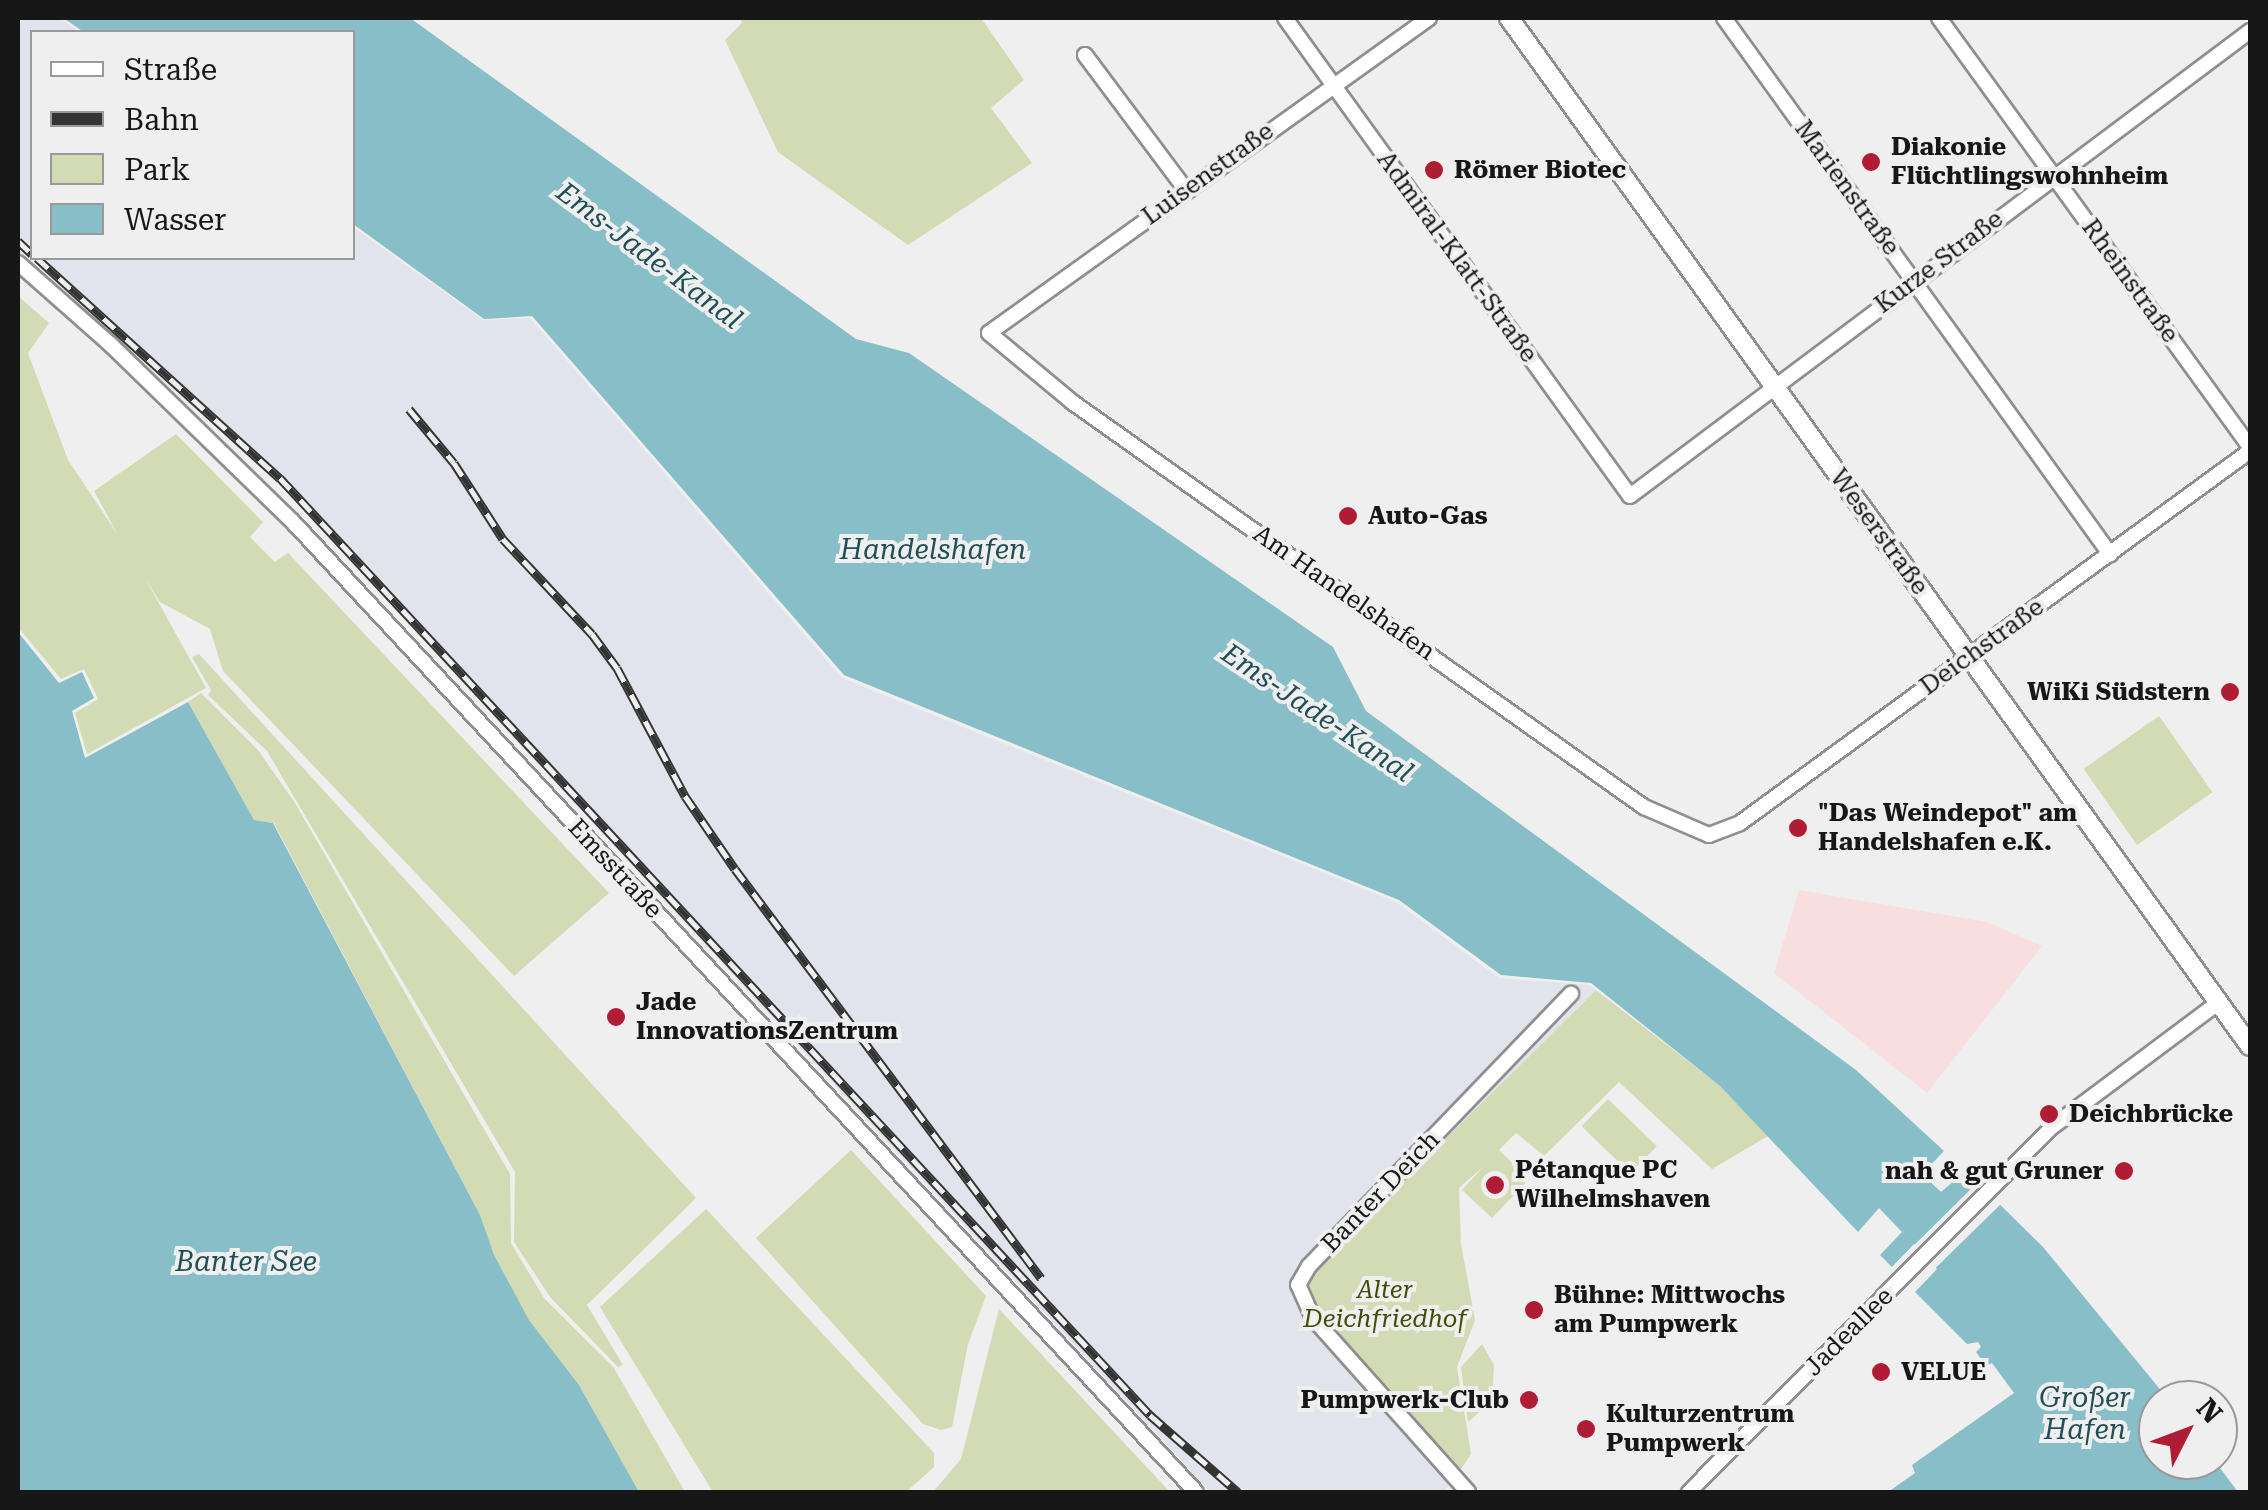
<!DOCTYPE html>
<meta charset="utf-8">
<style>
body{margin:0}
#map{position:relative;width:2268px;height:1510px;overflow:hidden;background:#efeff0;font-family:"Roboto Serif",serif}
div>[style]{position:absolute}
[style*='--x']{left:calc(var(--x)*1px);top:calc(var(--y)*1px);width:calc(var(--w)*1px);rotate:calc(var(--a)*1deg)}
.commercial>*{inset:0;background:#f9dedf}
.built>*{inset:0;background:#e1e4ec}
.green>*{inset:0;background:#d2dbb3;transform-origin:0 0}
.water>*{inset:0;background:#87bec7}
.pier>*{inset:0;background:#efeff0}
.roads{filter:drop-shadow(2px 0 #8f8f90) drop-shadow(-2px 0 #8f8f90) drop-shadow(0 2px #8f8f90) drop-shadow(0 -2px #8f8f90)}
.minor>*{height:14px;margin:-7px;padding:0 7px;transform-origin:7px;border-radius:7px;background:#fff}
.tertiary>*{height:18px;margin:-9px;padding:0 9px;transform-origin:9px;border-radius:9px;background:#fff}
.rail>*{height:9px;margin-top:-4.5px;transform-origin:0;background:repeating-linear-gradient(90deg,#efeff0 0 15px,#343435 0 30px);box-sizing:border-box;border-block:2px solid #343435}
.dots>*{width:28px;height:28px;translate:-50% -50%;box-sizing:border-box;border:5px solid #efeff0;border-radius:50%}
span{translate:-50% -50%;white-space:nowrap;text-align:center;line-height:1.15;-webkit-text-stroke:8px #efeff0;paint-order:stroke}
.poi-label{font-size:25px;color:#171718;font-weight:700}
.left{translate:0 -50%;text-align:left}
.right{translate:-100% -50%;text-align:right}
.street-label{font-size:25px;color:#171718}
.park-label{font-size:25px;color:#434d05;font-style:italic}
.water-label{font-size:28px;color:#1f4f57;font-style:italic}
.frame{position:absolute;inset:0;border:20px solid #171718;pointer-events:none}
.legend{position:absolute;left:30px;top:30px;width:325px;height:230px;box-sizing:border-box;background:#efeff0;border:2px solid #99999a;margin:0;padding:12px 18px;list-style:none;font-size:30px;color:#171718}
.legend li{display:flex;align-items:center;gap:20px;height:50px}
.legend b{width:50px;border:2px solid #99999a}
.north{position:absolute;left:2138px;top:1380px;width:100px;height:100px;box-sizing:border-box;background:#efeff0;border:2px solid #99999a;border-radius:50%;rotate:48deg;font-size:28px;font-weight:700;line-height:40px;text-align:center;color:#171718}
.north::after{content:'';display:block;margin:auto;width:35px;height:45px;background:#b01c33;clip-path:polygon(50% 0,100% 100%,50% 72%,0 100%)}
</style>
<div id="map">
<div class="commercial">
<div style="clip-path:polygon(1799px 890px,1987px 922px,2042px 946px,1927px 1093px,1774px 973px)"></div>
</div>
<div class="built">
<div style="clip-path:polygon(18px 18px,59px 18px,80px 32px,32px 32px,32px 258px,352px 258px,353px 227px,483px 320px,530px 318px,842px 678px,1396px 902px,1499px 978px,1589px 985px,1596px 990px,1316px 1267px,1318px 1317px,1461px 1469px,1444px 1492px,1210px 1492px,270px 473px,18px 246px)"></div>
</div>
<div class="green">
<div style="clip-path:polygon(740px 18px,981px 18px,1024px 80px,991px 108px,1032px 163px,908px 245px,778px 152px,725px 40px,742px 23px)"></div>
<div style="clip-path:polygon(18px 296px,49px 323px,28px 353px,68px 460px,118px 535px,94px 491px,176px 434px,263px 522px,250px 537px,275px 562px,288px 553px,609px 893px,514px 976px,223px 671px,210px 629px,160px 602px,145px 578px,206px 688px,87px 754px,75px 713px,98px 699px,84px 669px,61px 679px,18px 627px)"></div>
<div style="clip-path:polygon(199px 654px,696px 1198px,587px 1305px,623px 1365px,618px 1367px,550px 1297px,514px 1242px,515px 1172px,267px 751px,208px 695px,211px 690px,192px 657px)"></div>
<div style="clip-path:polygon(201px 693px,258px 750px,295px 803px,510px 1174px,511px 1243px,544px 1298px,614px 1368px,685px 1492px,639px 1492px,579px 1385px,529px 1320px,493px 1255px,480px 1215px,274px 823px,254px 820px,188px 702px)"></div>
<div style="left:2159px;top:716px;width:93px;height:92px;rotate:55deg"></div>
<div style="clip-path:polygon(1596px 990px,1720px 1086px,1768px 1136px,1712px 1169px,1619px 1082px,1544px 1156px,1516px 1133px,1499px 1150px,1529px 1179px,1492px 1218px,1462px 1190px,1484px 1166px,1459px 1188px,1461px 1244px,1475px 1320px,1457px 1367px,1471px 1454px,1461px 1469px,1318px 1317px,1305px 1287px,1316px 1267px)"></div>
<div style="left:1608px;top:1099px;width:68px;height:38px;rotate:44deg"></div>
<div style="clip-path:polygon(851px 1150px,986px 1296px,968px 1344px,952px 1427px,941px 1430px,923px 1424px,756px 1238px)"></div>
<div style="clip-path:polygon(706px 1209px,934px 1453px,934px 1467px,906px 1492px,713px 1492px,600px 1307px)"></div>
<div style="clip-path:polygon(999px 1309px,1170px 1492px,933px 1492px,961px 1459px)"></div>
<div style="clip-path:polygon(1482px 1344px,1494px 1365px,1492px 1401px,1468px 1422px,1461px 1367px)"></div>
</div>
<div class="water">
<div style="clip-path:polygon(63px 18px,410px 18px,856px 339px,909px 353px,1333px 647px,1366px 711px,1856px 1070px,1944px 1151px,1922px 1174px,1941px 1192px,1962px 1174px,1973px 1178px,2043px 1247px,2168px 1399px,2158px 1400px,2158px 1460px,2214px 1460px,2238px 1492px,1888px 1492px,1915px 1473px,1912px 1465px,2014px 1393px,1992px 1363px,1986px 1366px,1976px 1352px,1981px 1347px,1978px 1342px,1967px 1344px,1915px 1292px,1937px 1269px,1914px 1244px,1892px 1267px,1880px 1255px,1902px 1232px,1879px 1208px,1858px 1232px,1720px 1086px,1591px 983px,1501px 975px,1399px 900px,844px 675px,532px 316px,484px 319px,353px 224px,352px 32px,84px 32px)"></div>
<div style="clip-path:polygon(18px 632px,59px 683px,82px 672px,94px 698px,72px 711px,85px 758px,188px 702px,254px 820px,273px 823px,480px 1215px,494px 1255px,529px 1320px,579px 1385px,639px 1492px,18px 1492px)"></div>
</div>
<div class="pier">
<div style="clip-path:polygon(1981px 1179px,2004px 1201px,1913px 1290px,1931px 1269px,1914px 1251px,1894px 1271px,1891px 1268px)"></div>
</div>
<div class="roads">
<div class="minor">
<div style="--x:1285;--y:18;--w:589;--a:54.18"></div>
<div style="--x:1630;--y:496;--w:775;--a:-36.87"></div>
<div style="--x:1429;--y:18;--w:541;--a:144.4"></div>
<div style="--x:989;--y:333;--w:108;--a:39.7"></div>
<div style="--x:1072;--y:402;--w:701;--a:35.3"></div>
<div style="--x:1644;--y:807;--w:71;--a:23.3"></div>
<div style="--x:1709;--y:835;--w:33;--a:-21"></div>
<div style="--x:1740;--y:823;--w:631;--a:-36.11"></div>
<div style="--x:1724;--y:18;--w:661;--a:54.24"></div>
<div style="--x:1939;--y:18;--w:530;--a:54.06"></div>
<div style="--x:1085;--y:55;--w:169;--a:53.2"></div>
<div style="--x:18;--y:263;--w:123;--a:41.4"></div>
<div style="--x:110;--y:344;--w:255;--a:44.2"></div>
<div style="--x:293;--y:522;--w:1325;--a:47.05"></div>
<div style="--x:1468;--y:1492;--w:233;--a:-131.7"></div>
<div style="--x:1313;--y:1318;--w:36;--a:-114"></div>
<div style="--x:1298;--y:1285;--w:22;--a:-60"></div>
<div style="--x:1309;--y:1266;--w:378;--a:-46.1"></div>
<div style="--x:1689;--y:1492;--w:515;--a:-45.16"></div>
<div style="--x:2052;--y:1127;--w:207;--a:-36.8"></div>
</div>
<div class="tertiary">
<div style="--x:1509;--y:18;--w:1267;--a:54.22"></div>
</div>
</div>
<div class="rail">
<div style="--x:18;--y:241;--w:19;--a:43"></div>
<div style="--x:37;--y:258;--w:328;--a:42.2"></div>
<div style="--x:280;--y:478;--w:1279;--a:47.12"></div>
<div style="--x:1150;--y:1415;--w:117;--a:41.2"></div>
<div style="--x:409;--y:409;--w:70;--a:50.2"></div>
<div style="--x:454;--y:463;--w:90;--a:57.2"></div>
<div style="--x:503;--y:539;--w:130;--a:46.9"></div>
<div style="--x:592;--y:634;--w:42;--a:53.7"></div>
<div style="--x:617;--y:668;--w:145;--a:62"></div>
<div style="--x:685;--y:796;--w:88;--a:55.6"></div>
<div style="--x:735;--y:869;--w:511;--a:53.2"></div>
</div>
<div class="dots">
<div style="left:1871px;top:162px;background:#b01c33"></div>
<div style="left:1434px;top:170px;background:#b01c33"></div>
<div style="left:1348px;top:516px;background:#b01c33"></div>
<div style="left:2230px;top:692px;background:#b01c33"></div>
<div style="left:1798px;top:828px;background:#b01c33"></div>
<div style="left:616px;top:1017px;background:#b01c33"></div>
<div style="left:2049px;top:1114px;background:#b01c33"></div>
<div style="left:2124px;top:1171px;background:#b01c33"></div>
<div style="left:1495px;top:1185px;background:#b01c33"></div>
<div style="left:1534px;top:1310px;background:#b01c33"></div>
<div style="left:1881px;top:1372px;background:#b01c33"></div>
<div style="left:1529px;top:1400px;background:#b01c33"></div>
<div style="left:1586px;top:1429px;background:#b01c33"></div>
</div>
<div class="poi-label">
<span class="left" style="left:1891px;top:162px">Diakonie<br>Flüchtlingswohnheim</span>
<span class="left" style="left:1454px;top:170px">Römer Biotec</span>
<span class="left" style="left:1368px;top:516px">Auto-Gas</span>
<span class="right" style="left:2210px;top:692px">WiKi Südstern</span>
<span class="left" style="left:1818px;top:828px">"Das Weindepot" am<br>Handelshafen e.K.</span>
<span class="left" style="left:636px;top:1017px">Jade<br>InnovationsZentrum</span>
<span class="left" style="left:2069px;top:1114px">Deichbrücke</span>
<span class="left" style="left:1515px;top:1185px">Pétanque PC<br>Wilhelmshaven</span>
<span class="right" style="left:2104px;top:1171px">nah &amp; gut Gruner</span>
<span class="left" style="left:1554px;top:1310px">Bühne: Mittwochs<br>am Pumpwerk</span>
<span class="left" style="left:1901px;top:1372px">VELUE</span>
<span class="right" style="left:1509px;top:1400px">Pumpwerk-Club</span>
<span class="left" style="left:1606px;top:1429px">Kulturzentrum<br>Pumpwerk</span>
</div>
<div class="street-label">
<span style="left:1208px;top:174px;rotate:-36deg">Luisenstraße</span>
<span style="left:1847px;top:188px;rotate:54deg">Marienstraße</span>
<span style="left:1457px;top:257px;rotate:54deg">Admiral-Klatt-Straße</span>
<span style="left:1939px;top:262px;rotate:-37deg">Kurze Straße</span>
<span style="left:2130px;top:281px;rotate:54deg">Rheinstraße</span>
<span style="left:1879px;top:532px;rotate:54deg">Weserstraße</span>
<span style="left:1344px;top:593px;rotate:35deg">Am Handelshafen</span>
<span style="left:1982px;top:647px;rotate:-36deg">Deichstraße</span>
<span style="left:615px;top:869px;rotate:47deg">Emsstraße</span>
<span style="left:1381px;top:1192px;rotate:-46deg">Banter Deich</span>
<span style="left:1849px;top:1332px;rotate:-45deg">Jadeallee</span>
</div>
<div class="park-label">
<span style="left:1385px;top:1305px">Alter<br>Deichfriedhof</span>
</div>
<div class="water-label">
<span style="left:649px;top:256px;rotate:37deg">Ems-Jade-Kanal</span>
<span style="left:933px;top:550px">Handelshafen</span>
<span style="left:1317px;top:713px;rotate:34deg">Ems-Jade-Kanal</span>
<span style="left:246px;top:1262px">Banter See</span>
<span style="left:2085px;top:1414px">Großer<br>Hafen</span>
</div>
<div class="frame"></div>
<ul class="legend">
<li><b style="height:12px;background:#fff"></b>Straße</li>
<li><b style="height:12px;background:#343435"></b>Bahn</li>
<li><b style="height:28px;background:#d2dbb3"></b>Park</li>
<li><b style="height:28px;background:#87bec7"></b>Wasser</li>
</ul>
<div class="north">N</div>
</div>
